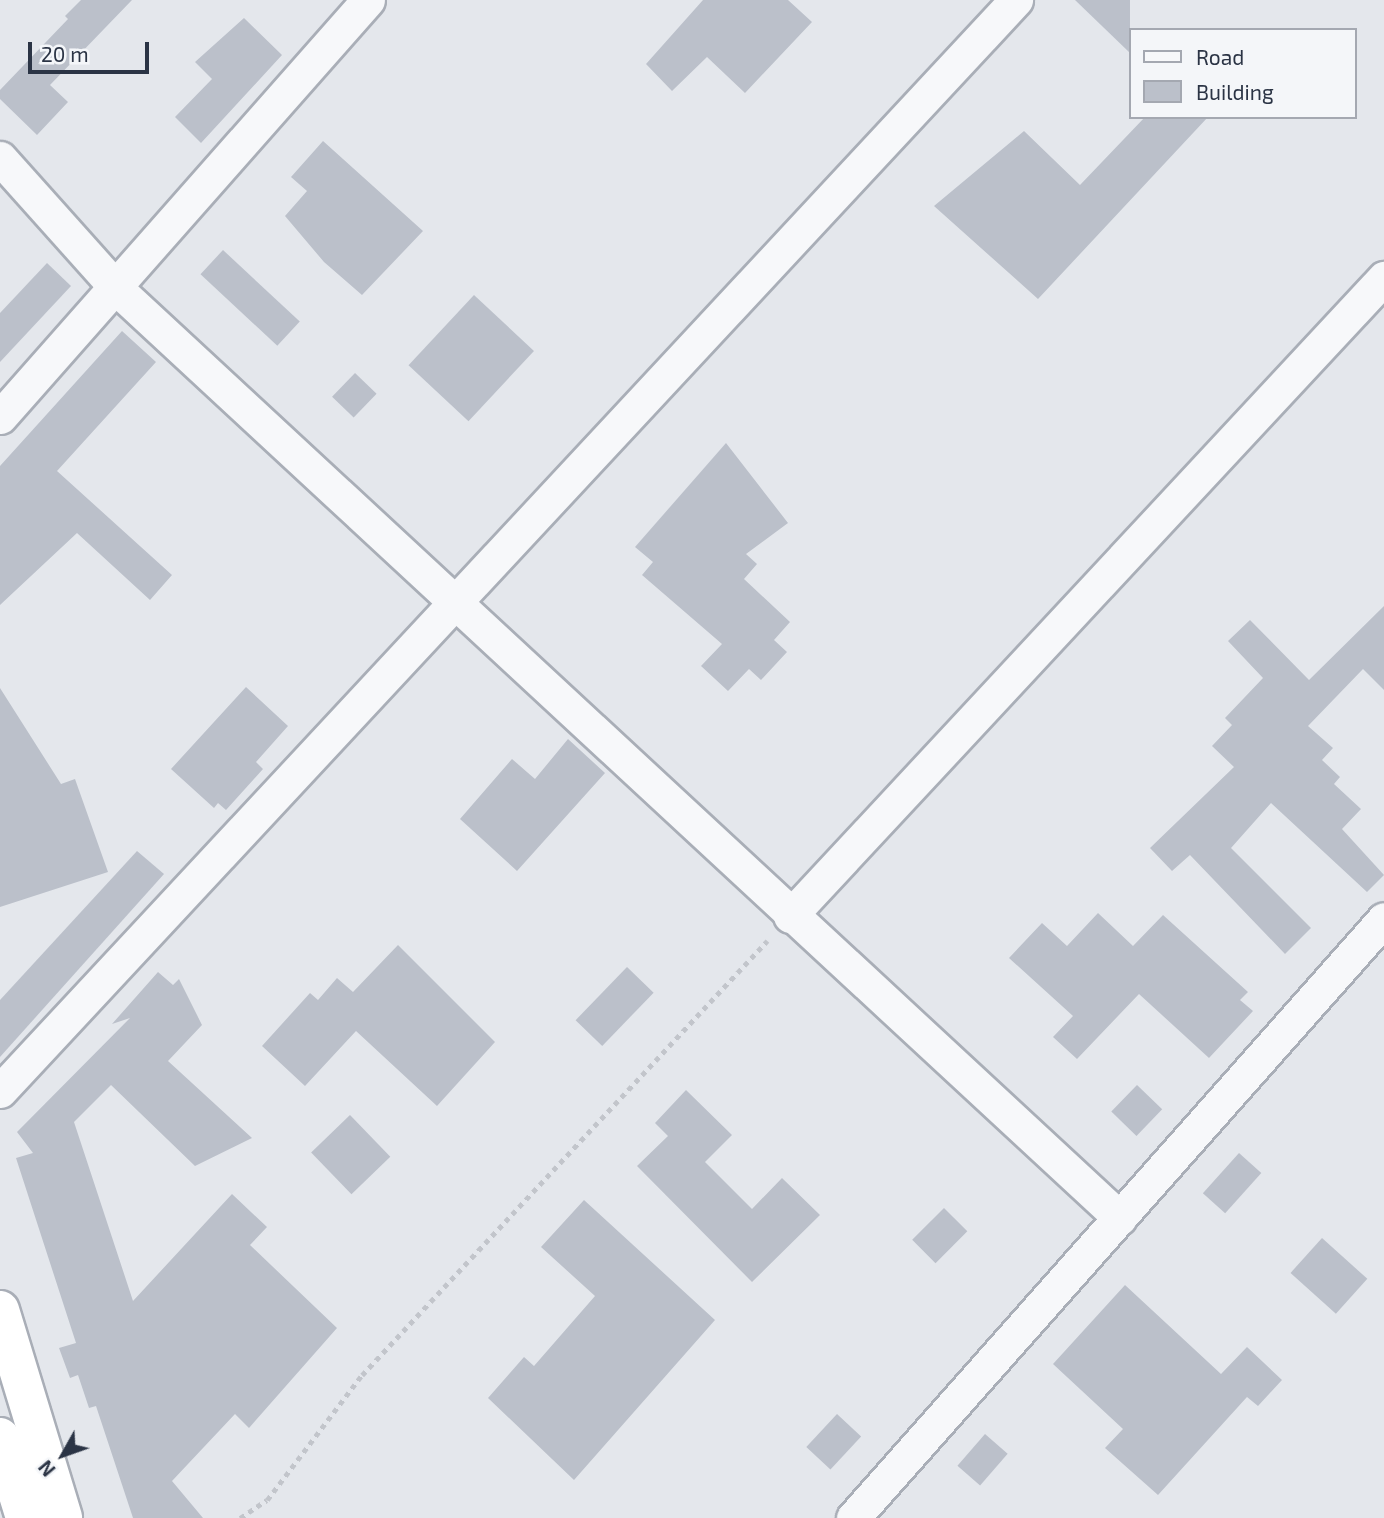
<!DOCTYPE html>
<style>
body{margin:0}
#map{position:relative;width:1384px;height:1518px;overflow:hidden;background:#e4e7ec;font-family:"Exo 2",sans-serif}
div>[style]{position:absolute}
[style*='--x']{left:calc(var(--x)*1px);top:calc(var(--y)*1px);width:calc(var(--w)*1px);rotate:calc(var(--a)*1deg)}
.building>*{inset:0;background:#bbc0ca;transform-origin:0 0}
.path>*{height:4.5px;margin-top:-2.25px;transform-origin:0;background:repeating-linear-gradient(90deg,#c2c5cb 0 5px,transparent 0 10px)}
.roads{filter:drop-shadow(2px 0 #a9aeb7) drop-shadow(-2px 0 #a9aeb7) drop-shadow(0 2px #a9aeb7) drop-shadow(0 -2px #a9aeb7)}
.street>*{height:33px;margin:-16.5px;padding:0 16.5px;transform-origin:16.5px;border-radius:16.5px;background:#f7f8fa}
.highway>*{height:38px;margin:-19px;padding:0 19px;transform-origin:19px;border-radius:19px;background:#fff}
span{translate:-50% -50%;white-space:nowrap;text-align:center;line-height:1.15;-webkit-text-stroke:7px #f4f6f9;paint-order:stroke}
.legend{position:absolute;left:1129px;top:28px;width:228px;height:91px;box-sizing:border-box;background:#f4f6f9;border:2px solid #a4a8b1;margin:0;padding:9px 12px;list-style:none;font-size:21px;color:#2b3445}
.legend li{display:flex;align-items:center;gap:14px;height:35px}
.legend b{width:35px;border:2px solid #a4a8b1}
.north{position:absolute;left:28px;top:1420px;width:70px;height:70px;-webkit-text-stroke:5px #f4f6f9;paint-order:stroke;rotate:230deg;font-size:19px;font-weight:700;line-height:28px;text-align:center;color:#2b3445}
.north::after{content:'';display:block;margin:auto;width:24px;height:32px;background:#2b3445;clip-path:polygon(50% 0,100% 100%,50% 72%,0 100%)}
.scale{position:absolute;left:28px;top:42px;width:121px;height:32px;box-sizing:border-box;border:4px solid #2b3445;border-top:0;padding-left:9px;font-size:21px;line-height:24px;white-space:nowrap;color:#2b3445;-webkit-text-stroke:5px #f4f6f9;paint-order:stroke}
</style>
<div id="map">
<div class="building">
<div style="clip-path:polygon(81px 0,132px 0,50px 85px,68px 102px,37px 135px,0 99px,0 90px,68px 19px,65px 16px)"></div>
<div style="clip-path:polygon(703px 0,788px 0,812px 22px,745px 93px,707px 57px,672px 91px,646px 64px)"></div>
<div style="clip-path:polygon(1075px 0,1130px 0,1130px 53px)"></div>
<div style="clip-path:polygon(244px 18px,282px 55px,201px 143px,175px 117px,212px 79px,195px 62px)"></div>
<div style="clip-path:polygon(1145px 117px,1208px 117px,1038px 299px,934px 206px,1024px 131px,1080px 185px)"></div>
<div style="clip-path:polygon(323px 141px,423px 231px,362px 295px,324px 262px,285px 216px,307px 191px,291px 177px)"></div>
<div style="left:223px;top:250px;width:105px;height:33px;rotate:43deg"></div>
<div style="clip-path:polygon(47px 263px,71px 286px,0 362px,0 313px)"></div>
<div style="left:474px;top:295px;width:82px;height:96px;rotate:43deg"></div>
<div style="clip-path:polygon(122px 331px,156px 362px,57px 471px,172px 575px,150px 600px,77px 533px,0 605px,0 466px)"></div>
<div style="left:355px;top:373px;width:30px;height:33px;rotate:44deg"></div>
<div style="clip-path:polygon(726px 443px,788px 523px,746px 554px,757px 564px,744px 579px,790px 622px,774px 640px,787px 652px,761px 680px,749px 669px,728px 691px,701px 666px,722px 644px,642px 575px,653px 562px,635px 547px)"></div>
<div style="clip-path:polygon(1384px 606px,1384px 690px,1363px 669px,1308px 726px,1333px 748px,1322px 760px,1340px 777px,1334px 784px,1361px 809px,1342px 829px,1384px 875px,1367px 892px,1271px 803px,1231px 848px,1311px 928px,1285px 954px,1190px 855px,1172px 871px,1150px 848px,1234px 767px,1212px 746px,1232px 725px,1225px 718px,1263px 678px,1228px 641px,1250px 620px,1309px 680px)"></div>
<div style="clip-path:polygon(246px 687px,288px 726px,256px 762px,263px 769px,226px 810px,218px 803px,214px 808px,171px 769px)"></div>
<div style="clip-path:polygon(0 688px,61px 784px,75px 779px,108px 872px,0 907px)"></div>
<div style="clip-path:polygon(568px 739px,605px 773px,517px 871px,460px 819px,512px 759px,535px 779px)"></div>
<div style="clip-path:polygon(137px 851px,164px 874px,0 1057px,0 1000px)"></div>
<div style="clip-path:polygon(1098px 913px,1133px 946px,1163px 915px,1248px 992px,1240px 1000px,1253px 1011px,1209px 1058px,1139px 994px,1077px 1059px,1053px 1037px,1073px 1016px,1009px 958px,1042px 923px,1067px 946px)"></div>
<div style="clip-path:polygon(398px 945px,495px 1042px,437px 1106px,356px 1031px,305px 1086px,262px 1046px,310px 993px,318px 1000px,337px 978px,353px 992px)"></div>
<div style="left:627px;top:967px;width:37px;height:74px;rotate:44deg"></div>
<div style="clip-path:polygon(158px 972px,173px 985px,179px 979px,202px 1025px,168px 1061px,252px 1138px,195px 1166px,111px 1085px,74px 1122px,133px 1301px,232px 1194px,267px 1227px,250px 1245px,337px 1328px,249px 1428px,235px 1414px,172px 1481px,203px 1518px,133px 1518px,96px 1406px,89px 1408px,78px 1375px,70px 1378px,59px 1348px,76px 1343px,16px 1158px,33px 1153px,17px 1132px,130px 1018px,112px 1024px)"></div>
<div style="left:1137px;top:1085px;width:35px;height:37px;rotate:44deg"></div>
<div style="clip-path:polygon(686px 1090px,732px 1135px,705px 1162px,752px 1209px,782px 1178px,820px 1215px,752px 1282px,637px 1166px,668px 1136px,655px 1123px)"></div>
<div style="left:350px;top:1115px;width:58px;height:54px;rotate:46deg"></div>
<div style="left:1239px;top:1153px;width:30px;height:54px;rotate:42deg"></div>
<div style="clip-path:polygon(584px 1200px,715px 1320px,574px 1480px,488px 1398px,524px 1357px,534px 1366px,595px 1296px,541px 1247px)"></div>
<div style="left:944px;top:1208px;width:33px;height:45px;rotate:45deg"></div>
<div style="left:1322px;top:1238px;width:61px;height:47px;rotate:42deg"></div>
<div style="clip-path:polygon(1125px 1285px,1221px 1374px,1247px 1347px,1282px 1380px,1258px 1406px,1247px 1397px,1158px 1495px,1105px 1448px,1123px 1429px,1053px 1364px)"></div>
<div style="left:837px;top:1414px;width:33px;height:45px;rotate:43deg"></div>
<div style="left:985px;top:1434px;width:30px;height:42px;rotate:41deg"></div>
</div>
<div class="path">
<div style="--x:240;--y:1518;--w:32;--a:-34"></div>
<div style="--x:267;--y:1500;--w:157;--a:-52.8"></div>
<div style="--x:362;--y:1375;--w:594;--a:-46.98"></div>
</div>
<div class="roads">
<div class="street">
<div style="--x:0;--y:158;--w:176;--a:48.2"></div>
<div style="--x:117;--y:289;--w:1367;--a:42.81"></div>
<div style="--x:0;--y:417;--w:556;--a:-48.57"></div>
<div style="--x:790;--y:916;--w:872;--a:-47.05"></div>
<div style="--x:0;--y:1091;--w:1491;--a:-47.04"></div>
<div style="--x:853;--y:1518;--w:800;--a:-48.44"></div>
</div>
<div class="highway">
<div style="--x:0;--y:1310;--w:217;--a:73.1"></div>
<div style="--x:0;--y:1437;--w:85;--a:72.8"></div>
</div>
</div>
<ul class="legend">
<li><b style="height:9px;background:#f7f8fa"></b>Road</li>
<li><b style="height:19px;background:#bbc0ca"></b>Building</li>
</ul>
<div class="north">N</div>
<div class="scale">20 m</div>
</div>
